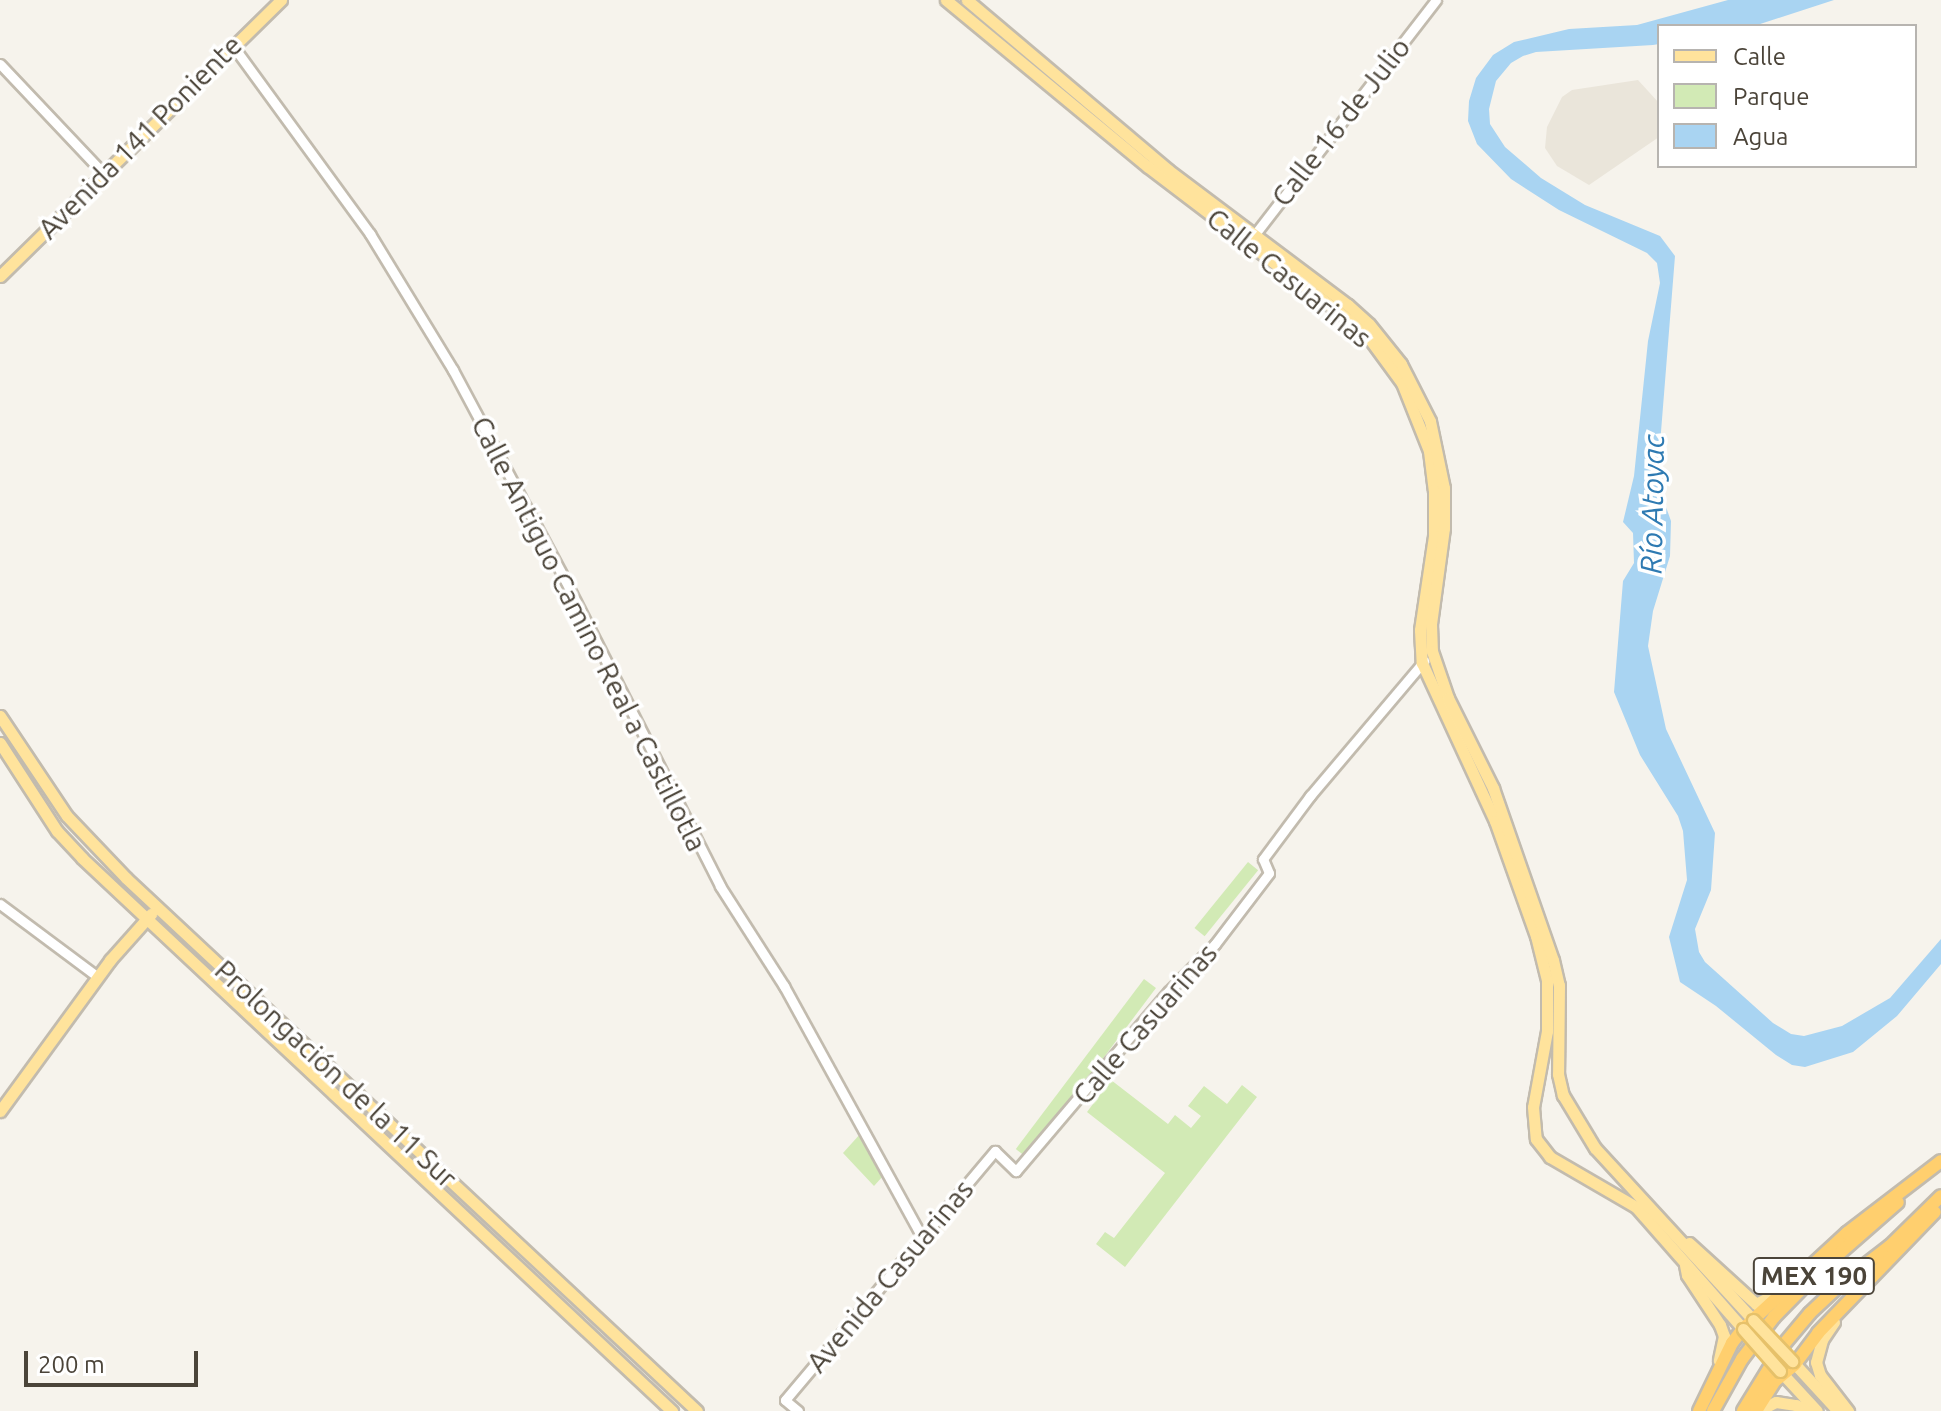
<!DOCTYPE html>
<meta charset="utf-8">
<style>
body{margin:0}
#map{position:relative;width:1941px;height:1411px;overflow:hidden;background:#f6f3ec;font-family:Ubuntu,sans-serif}
div>[style]{position:absolute}
[style*='--x']{left:calc(var(--x)*1px);top:calc(var(--y)*1px);width:calc(var(--w)*1px);rotate:calc(var(--a)*1deg)}
.residential>*{inset:0;background:#eae5da}
.green>*{inset:0;background:#d2eab5;transform-origin:0 0}
.water>*{inset:0;background:#a9d4f2}
.roads{filter:drop-shadow(2px 0 #c2bbae) drop-shadow(-2px 0 #c2bbae) drop-shadow(0 2px #c2bbae) drop-shadow(0 -2px #c2bbae)}
.minor>*{height:9px;margin:-4.5px;padding:0 4.5px;transform-origin:4.5px;border-radius:4.5px;background:#fff}
.major>*{height:11px;margin:-5.5px;padding:0 5.5px;transform-origin:5.5px;border-radius:5.5px;background:#ffe39c}
.highway>*{height:12px;margin:-6px;padding:0 6px;transform-origin:6px;border-radius:6px;background:#ffcf6e}
.bridges{filter:drop-shadow(2px 0 #e6c16a) drop-shadow(-2px 0 #e6c16a) drop-shadow(0 2px #e6c16a) drop-shadow(0 -2px #e6c16a)}
.major-bridge>*{height:11px;margin:-5.5px;padding:0 5.5px;transform-origin:5.5px;border-radius:5.5px;background:#ffe39c}
span{translate:-50% -50%;white-space:nowrap;text-align:center;line-height:1.15;-webkit-text-stroke:7px #fff;paint-order:stroke}
.shield-label span{padding:2px 6px;background:#fff;border:2px solid;border-radius:6px;-webkit-text-stroke-width:0}
.shield-label{font-size:26px;color:#4b4439;font-weight:700}
.street-label{font-size:28px;color:#4b4439}
.water-label{font-size:30px;color:#2e7ab2;font-style:italic}
.legend{position:absolute;left:1657px;top:24px;width:260px;height:144px;box-sizing:border-box;background:#fff;border:2px solid #b7b4b0;margin:0;padding:10px 14px;list-style:none;font-size:24px;color:#4b4439}
.legend li{display:flex;align-items:center;gap:16px;height:40px}
.legend b{width:40px;border:2px solid #b7b4b0}
.scale{position:absolute;left:24px;top:1351px;width:174px;height:36px;box-sizing:border-box;border:4px solid #4b4439;border-top:0;padding-left:10px;font-size:24px;line-height:28px;white-space:nowrap;color:#4b4439;-webkit-text-stroke:6px #fff;paint-order:stroke}
</style>
<div id="map">
<div class="residential">
<div style="clip-path:polygon(1638px 80px,1659px 103px,1659px 137px,1589px 185px,1557px 166px,1545px 148px,1547px 127px,1562px 97px,1572px 90px)"></div>
</div>
<div class="green">
<div style="left:1248px;top:862px;width:13px;height:85px;rotate:39deg"></div>
<div style="left:1144px;top:979px;width:15px;height:213px;rotate:37deg"></div>
<div style="clip-path:polygon(1111px 1080px,1168px 1124px,1175px 1115px,1191px 1128px,1201px 1116px,1188px 1106px,1204px 1086px,1227px 1104px,1242px 1085px,1257px 1097px,1125px 1267px,1096px 1244px,1105px 1232px,1114px 1238px,1165px 1173px,1087px 1112px)"></div>
<div style="clip-path:polygon(861px 1133px,883px 1176px,874px 1186px,843px 1153px)"></div>
</div>
<div class="water">
<div style="clip-path:polygon(1728px 0,1834px 0,1754px 26px,1659px 26px,1659px 44px,1653px 45px,1536px 52px,1523px 56px,1511px 63px,1496px 81px,1489px 109px,1490px 124px,1505px 147px,1541px 178px,1585px 205px,1660px 236px,1675px 256px,1657px 482px,1671px 521px,1670px 556px,1653px 611px,1648px 646px,1666px 729px,1715px 833px,1711px 890px,1695px 929px,1699px 952px,1705px 962px,1773px 1023px,1791px 1034px,1804px 1036px,1842px 1026px,1890px 998px,1941px 939px,1941px 964px,1897px 1016px,1853px 1052px,1805px 1067px,1792px 1065px,1776px 1055px,1716px 1006px,1680px 982px,1669px 937px,1687px 880px,1683px 831px,1678px 816px,1640px 755px,1614px 692px,1623px 581px,1634px 563px,1633px 533px,1623px 522px,1634px 476px,1648px 341px,1660px 283px,1657px 263px,1647px 253px,1559px 210px,1511px 179px,1477px 144px,1468px 121px,1469px 101px,1476px 78px,1493px 55px,1514px 42px,1569px 29px,1637px 25px)"></div>
</div>
<div class="roads">
<div class="minor">
<div style="--x:233;--y:46;--w:233;--a:53.9"></div>
<div style="--x:370;--y:234;--w:159;--a:58.6"></div>
<div style="--x:453;--y:370;--w:238;--a:61.9"></div>
<div style="--x:565;--y:580;--w:343;--a:63.1"></div>
<div style="--x:720;--y:886;--w:119;--a:57.4"></div>
<div style="--x:784;--y:986;--w:286;--a:61.2"></div>
<div style="--x:0;--y:64;--w:150;--a:46.6"></div>
<div style="--x:1252;--y:238;--w:301;--a:-52.3"></div>
<div style="--x:0;--y:904;--w:122;--a:36.7"></div>
<div style="--x:798;--y:1411;--w:17;--a:-140"></div>
<div style="--x:785;--y:1400;--w:326;--a:-49.9"></div>
<div style="--x:995;--y:1151;--w:29;--a:44"></div>
<div style="--x:1016;--y:1171;--w:235;--a:-49.7"></div>
<div style="--x:1168;--y:992;--w:67;--a:-45.6"></div>
<div style="--x:1215;--y:944;--w:89;--a:-52.7"></div>
<div style="--x:1269;--y:873;--w:15;--a:-113"></div>
<div style="--x:1263;--y:859;--w:79;--a:-53.3"></div>
<div style="--x:1310;--y:796;--w:177;--a:-49.8"></div>
</div>
<div class="major">
<div style="--x:946;--y:0;--w:261;--a:39.6"></div>
<div style="--x:1147;--y:166;--w:254;--a:37.3"></div>
<div style="--x:1349;--y:320;--w:27;--a:42"></div>
<div style="--x:1369;--y:338;--w:56;--a:53.7"></div>
<div style="--x:1402;--y:383;--w:73;--a:68.3"></div>
<div style="--x:1429;--y:451;--w:39;--a:83"></div>
<div style="--x:1434;--y:490;--w:46;--a:90"></div>
<div style="--x:1434;--y:536;--w:95;--a:98.5"></div>
<div style="--x:1420;--y:630;--w:33;--a:87"></div>
<div style="--x:1422;--y:663;--w:174;--a:65.2"></div>
<div style="--x:1495;--y:821;--w:122;--a:70.4"></div>
<div style="--x:1536;--y:936;--w:45;--a:76"></div>
<div style="--x:1547;--y:980;--w:51;--a:90"></div>
<div style="--x:1547;--y:1031;--w:77;--a:100.4"></div>
<div style="--x:1533;--y:1107;--w:32;--a:85"></div>
<div style="--x:1536;--y:1139;--w:23;--a:52"></div>
<div style="--x:1550;--y:1157;--w:99;--a:30.2"></div>
<div style="--x:1636;--y:1207;--w:162;--a:48.7"></div>
<div style="--x:967;--y:0;--w:263;--a:40.2"></div>
<div style="--x:1168;--y:170;--w:225;--a:36.9"></div>
<div style="--x:1348;--y:305;--w:28;--a:42"></div>
<div style="--x:1369;--y:324;--w:51;--a:51.3"></div>
<div style="--x:1401;--y:364;--w:64;--a:63"></div>
<div style="--x:1430;--y:421;--w:68;--a:78.2"></div>
<div style="--x:1444;--y:488;--w:40;--a:90"></div>
<div style="--x:1444;--y:528;--w:97;--a:97.7"></div>
<div style="--x:1431;--y:624;--w:27;--a:88"></div>
<div style="--x:1432;--y:651;--w:50;--a:71.2"></div>
<div style="--x:1448;--y:698;--w:101;--a:63.4"></div>
<div style="--x:1493;--y:788;--w:182;--a:70.8"></div>
<div style="--x:1553;--y:960;--w:26;--a:77"></div>
<div style="--x:1559;--y:985;--w:89;--a:90.6"></div>
<div style="--x:1558;--y:1074;--w:22;--a:77"></div>
<div style="--x:1563;--y:1095;--w:62;--a:58.9"></div>
<div style="--x:1595;--y:1148;--w:234;--a:47.4"></div>
<div style="--x:0;--y:276;--w:394;--a:-44.5"></div>
<div style="--x:0;--y:716;--w:120;--a:56.2"></div>
<div style="--x:67;--y:816;--w:86;--a:46.4"></div>
<div style="--x:126;--y:878;--w:781;--a:43.03"></div>
<div style="--x:0;--y:743;--w:105;--a:57.1"></div>
<div style="--x:57;--y:831;--w:37;--a:47"></div>
<div style="--x:82;--y:858;--w:809;--a:43.15"></div>
<div style="--x:0;--y:1111;--w:187;--a:-53.9"></div>
<div style="--x:110;--y:960;--w:62;--a:-48.3"></div>
<div style="--x:1689;--y:1243;--w:91;--a:42.3"></div>
<div style="--x:1756;--y:1304;--w:22;--a:-27"></div>
<div style="--x:1685;--y:1265;--w:10;--a:79"></div>
<div style="--x:1687;--y:1275;--w:60;--a:56.6"></div>
<div style="--x:1720;--y:1325;--w:12;--a:70"></div>
<div style="--x:1724;--y:1336;--w:25;--a:102"></div>
<div style="--x:1834;--y:1322;--w:22;--a:124"></div>
<div style="--x:1822;--y:1340;--w:23;--a:105"></div>
<div style="--x:1816;--y:1362;--w:14;--a:73"></div>
<div style="--x:1820;--y:1375;--w:46;--a:52.1"></div>
<div style="--x:1792;--y:1361;--w:68;--a:47.4"></div>
<div style="--x:1780;--y:1371;--w:54;--a:47.2"></div>
<div style="--x:1758;--y:1411;--w:20;--a:-27"></div>
<div style="--x:1776;--y:1402;--w:20;--a:9"></div>
<div style="--x:1796;--y:1405;--w:13;--a:27"></div>
</div>
<div class="highway">
<div style="--x:1699;--y:1411;--w:76;--a:-64.1"></div>
<div style="--x:1732;--y:1343;--w:18;--a:-52"></div>
<div style="--x:1743;--y:1329;--w:142;--a:-42.7"></div>
<div style="--x:1847;--y:1233;--w:118;--a:-37.5"></div>
<div style="--x:1713;--y:1411;--w:60;--a:-60.9"></div>
<div style="--x:1742;--y:1359;--w:53;--a:-52.7"></div>
<div style="--x:1774;--y:1317;--w:63;--a:-45.6"></div>
<div style="--x:1818;--y:1272;--w:106;--a:-41.2"></div>
<div style="--x:1743;--y:1411;--w:79;--a:-58.5"></div>
<div style="--x:1784;--y:1344;--w:40;--a:-50"></div>
<div style="--x:1810;--y:1313;--w:45;--a:-43.2"></div>
<div style="--x:1843;--y:1282;--w:59;--a:-37.5"></div>
<div style="--x:1890;--y:1246;--w:71;--a:-44.4"></div>
<div style="--x:1756;--y:1411;--w:36;--a:-58"></div>
<div style="--x:1775;--y:1381;--w:26;--a:-40"></div>
<div style="--x:1795;--y:1364;--w:39;--a:-53"></div>
<div style="--x:1818;--y:1333;--w:168;--a:-46"></div>
</div>
</div>
<div class="bridges">
<div class="major-bridge">
<div style="--x:1753;--y:1320;--w:57;--a:46.4"></div>
<div style="--x:1743;--y:1329;--w:56;--a:48.6"></div>
</div>
</div>
<div class="shield-label">
<span style="left:1814px;top:1276px">MEX 190</span>
</div>
<div class="street-label">
<span style="left:1341px;top:122px;rotate:-52deg">Calle 16 de Julio</span>
<span style="left:140px;top:137px;rotate:-45deg">Avenida 141 Poniente</span>
<span style="left:1289px;top:278px;rotate:39deg">Calle Casuarinas</span>
<span style="left:589px;top:634px;rotate:63deg">Calle Antiguo Camino Real a Castillotla</span>
<span style="left:1145px;top:1024px;rotate:-49deg">Calle Casuarinas</span>
<span style="left:336px;top:1074px;rotate:43deg">Prolongación de la 11 Sur</span>
<span style="left:890px;top:1276px;rotate:-50deg">Avenida Casuarinas</span>
</div>
<div class="water-label">
<span style="left:1652px;top:504px;rotate:-89deg">Río Atoyac</span>
</div>
<ul class="legend">
<li><b style="height:10px;background:#ffe39c"></b>Calle</li>
<li><b style="height:22px;background:#d2eab5"></b>Parque</li>
<li><b style="height:22px;background:#a9d4f2"></b>Agua</li>
</ul>
<div class="scale">200 m</div>
</div>
